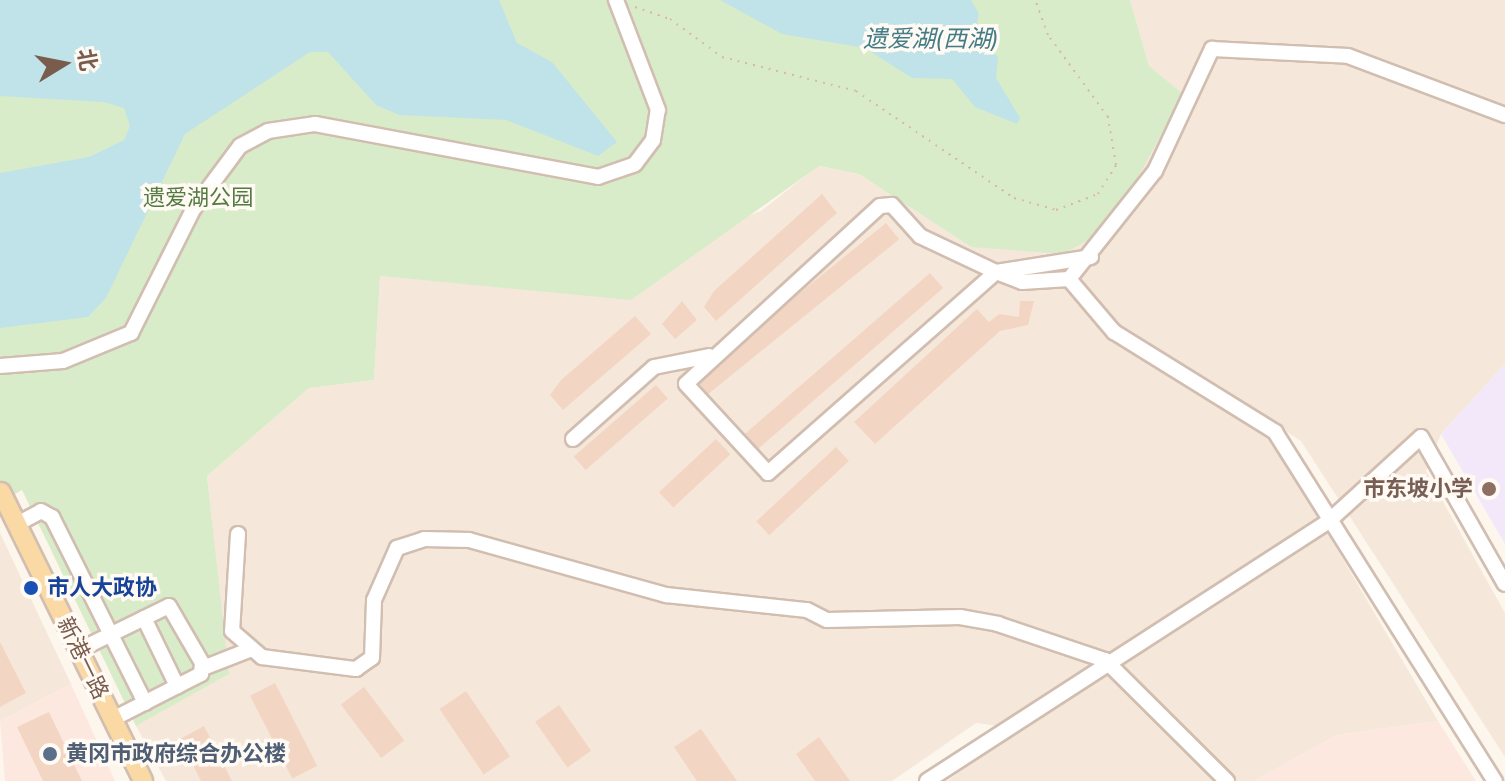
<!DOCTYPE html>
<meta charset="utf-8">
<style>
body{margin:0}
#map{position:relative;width:1505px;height:781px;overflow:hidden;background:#fdf6ec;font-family:Mulish,"Noto Sans SC",sans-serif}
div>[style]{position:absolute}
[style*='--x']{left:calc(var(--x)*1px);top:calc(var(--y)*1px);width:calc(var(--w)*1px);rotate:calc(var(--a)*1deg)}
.residential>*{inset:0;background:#f5e8da}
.commercial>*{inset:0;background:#fde8e0}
.education>*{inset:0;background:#f3e8fa}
.green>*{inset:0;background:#d8ecc9}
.water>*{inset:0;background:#bfe3e8}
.building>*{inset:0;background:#f3d5c3;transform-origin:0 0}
.path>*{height:2px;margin-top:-1px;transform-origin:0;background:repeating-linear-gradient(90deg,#d9b8a5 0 2px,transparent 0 8px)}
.roads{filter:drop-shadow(2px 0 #d1beb0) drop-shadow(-2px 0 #d1beb0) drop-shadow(0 2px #d1beb0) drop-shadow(0 -2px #d1beb0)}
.minor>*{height:14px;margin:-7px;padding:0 7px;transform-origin:7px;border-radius:7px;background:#fff}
.major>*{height:18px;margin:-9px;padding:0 9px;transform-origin:9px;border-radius:9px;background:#fbd9a5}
.dots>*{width:22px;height:22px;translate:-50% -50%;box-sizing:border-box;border:4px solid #fffaf3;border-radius:50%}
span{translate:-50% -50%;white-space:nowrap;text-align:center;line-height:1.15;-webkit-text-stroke:7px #fffaf3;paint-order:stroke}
.park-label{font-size:22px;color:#537a41}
.education-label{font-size:22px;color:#785e54;font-weight:700}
.right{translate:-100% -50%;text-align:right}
.transit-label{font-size:22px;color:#164399;font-weight:700}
.left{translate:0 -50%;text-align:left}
.street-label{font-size:22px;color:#7a5c4d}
.service-label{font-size:22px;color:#4e5e75;font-weight:700}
.water-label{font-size:24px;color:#437c86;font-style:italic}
.north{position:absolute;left:24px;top:24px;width:80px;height:80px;-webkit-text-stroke:6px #fffaf3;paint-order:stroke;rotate:80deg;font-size:22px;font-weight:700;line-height:32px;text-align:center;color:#7a5c4d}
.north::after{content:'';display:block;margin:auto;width:28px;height:36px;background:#7a5c4d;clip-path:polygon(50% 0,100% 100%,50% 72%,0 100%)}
</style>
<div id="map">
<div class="residential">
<div style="clip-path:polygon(1130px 0,1505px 0,1505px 364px,1441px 434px,1426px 471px,1505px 613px,1505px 757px,1301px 441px,1257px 413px,1438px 721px,1337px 735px,1254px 781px,947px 781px,1019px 729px,976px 723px,892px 781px,166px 781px,136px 726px,228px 674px,207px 476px,309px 388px,374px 380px,380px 276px,549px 291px,761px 211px,818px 166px,859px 174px,971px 247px,1149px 66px)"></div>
<div style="clip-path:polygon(0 533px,71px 684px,0 721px)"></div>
</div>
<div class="commercial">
<div style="clip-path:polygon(71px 684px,115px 781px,5px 781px,0 721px)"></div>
<div style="clip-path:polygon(1438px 721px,1476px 781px,1254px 781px,1337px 735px)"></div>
</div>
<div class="education">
<div style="clip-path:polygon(1505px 364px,1505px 544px,1441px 434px)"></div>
</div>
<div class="green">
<div style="clip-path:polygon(0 0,1130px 0,1149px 66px,1183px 94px,1111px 227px,1063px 254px,971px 247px,859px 174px,819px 166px,631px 300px,380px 276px,374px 380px,309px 388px,207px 476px,229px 674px,136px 726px,22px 490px,0 503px)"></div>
</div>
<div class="water">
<div style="clip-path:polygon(0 0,499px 0,517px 43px,552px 62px,617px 142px,598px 156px,506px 120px,399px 115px,376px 105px,328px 52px,310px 52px,185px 134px,106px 298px,88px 317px,0 328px,0 173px,89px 157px,124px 140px,130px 126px,124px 108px,104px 102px,0 96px)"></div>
<div style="clip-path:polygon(720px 0,971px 0,979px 14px,975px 32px,998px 57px,996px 78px,1020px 118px,1017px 124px,975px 107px,952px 79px,912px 78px,865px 48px,782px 34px)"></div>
</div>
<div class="building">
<div style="clip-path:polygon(822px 194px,837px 213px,716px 321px,704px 307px,714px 291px)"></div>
<div style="left:886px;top:223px;width:21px;height:246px;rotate:51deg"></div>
<div style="left:930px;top:273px;width:20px;height:245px;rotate:49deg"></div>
<div style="clip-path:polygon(682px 301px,697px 320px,675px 339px,662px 324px)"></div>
<div style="clip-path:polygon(1020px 301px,1034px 301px,1028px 325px,1000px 331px,875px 444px,854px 422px,977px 309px,989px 322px,999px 314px,1019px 317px)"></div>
<div style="clip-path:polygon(635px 316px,651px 334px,563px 410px,550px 395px,561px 380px)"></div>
<div style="left:656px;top:385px;width:18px;height:109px;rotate:49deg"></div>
<div style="left:716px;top:439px;width:21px;height:78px;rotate:47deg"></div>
<div style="left:836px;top:447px;width:19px;height:109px;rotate:47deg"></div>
<div style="clip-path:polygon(0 642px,26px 693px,0 707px)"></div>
<div style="left:275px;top:683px;width:93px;height:28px;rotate:63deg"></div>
<div style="left:364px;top:687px;width:67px;height:29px;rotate:53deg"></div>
<div style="left:466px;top:691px;width:79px;height:32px;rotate:56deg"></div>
<div style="left:559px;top:705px;width:56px;height:29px;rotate:55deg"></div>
<div style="clip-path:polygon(49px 712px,82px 781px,43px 781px,17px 727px)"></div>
<div style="clip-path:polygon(204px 726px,232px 781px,201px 781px,180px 739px)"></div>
<div style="clip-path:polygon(701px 729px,737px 781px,697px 781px,674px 747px)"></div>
<div style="clip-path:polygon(819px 737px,850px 781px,815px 781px,796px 754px)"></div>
</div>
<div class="path">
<div style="--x:635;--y:7;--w:37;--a:19"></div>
<div style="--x:670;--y:19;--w:64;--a:36.2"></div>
<div style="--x:722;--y:57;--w:138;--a:14.2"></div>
<div style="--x:856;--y:91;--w:191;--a:34.1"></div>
<div style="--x:1014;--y:198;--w:44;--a:15.9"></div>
<div style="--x:1056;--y:210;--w:45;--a:-20.9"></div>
<div style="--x:1098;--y:194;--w:34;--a:-58"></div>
<div style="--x:1116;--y:165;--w:49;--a:-99.5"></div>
<div style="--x:1108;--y:117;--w:102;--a:-126.2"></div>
<div style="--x:1048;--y:35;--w:37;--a:-110"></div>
</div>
<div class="roads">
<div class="minor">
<div style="--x:1091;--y:257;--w:96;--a:171"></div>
<div style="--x:996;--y:272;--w:84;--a:-154.7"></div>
<div style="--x:920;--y:236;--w:42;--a:-132.1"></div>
<div style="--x:892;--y:205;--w:12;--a:175"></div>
<div style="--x:880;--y:206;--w:263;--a:137.5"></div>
<div style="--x:686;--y:384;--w:121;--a:47.3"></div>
<div style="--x:768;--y:473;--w:304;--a:-41.4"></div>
<div style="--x:996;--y:272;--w:28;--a:21"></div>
<div style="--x:1022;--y:282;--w:47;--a:-3.7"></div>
<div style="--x:1069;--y:279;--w:70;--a:49.7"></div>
<div style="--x:1114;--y:332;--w:190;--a:31.8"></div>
<div style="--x:1275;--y:432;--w:413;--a:57.8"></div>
<div style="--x:1069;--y:279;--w:138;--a:-51.5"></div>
<div style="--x:1155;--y:171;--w:135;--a:-65"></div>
<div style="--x:1212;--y:49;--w:136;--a:2.9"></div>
<div style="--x:1348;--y:56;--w:168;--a:20.6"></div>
<div style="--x:0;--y:366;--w:63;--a:-4.5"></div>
<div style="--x:63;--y:361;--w:74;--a:-22.4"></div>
<div style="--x:131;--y:333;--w:140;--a:-63.3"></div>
<div style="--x:194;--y:208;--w:77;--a:-53.4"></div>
<div style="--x:240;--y:146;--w:32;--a:-28"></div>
<div style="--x:268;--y:131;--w:48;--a:-8.5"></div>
<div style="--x:315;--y:124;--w:288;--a:10.6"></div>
<div style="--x:598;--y:177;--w:39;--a:-19"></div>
<div style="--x:635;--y:164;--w:30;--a:-53"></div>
<div style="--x:653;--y:140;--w:30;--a:-81"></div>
<div style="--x:658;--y:110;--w:118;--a:-110.9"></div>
<div style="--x:573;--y:439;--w:108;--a:-41.6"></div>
<div style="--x:654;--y:367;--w:56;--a:-11.3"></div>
<div style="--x:17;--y:524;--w:27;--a:-28"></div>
<div style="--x:41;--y:511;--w:13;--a:29"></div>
<div style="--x:52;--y:517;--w:208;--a:63.4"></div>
<div style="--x:238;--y:534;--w:97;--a:93.5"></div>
<div style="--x:232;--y:631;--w:40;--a:41"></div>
<div style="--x:262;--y:657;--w:95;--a:7.3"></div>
<div style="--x:356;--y:669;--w:19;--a:-35"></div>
<div style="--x:372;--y:658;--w:58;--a:-88"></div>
<div style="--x:374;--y:600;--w:57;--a:-66.1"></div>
<div style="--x:397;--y:548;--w:28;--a:-18"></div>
<div style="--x:424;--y:539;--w:45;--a:1.3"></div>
<div style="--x:469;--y:540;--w:205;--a:15.6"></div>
<div style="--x:666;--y:595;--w:142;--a:6.1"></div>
<div style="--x:807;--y:610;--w:22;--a:27"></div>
<div style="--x:827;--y:620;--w:133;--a:-1.3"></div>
<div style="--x:960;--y:617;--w:39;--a:10"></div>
<div style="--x:998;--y:624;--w:113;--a:18.6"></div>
<div style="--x:1105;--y:660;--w:172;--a:44.8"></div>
<div style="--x:144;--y:618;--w:76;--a:64.1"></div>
<div style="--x:79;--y:650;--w:100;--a:-26.1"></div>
<div style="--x:169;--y:606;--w:66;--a:59.9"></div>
<div style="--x:202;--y:663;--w:11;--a:95"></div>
<div style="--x:201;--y:674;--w:99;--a:152.9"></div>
<div style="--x:203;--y:668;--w:49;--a:-21.4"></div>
<div style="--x:927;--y:781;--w:480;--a:-32.9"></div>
<div style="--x:1330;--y:520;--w:123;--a:-42.4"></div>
<div style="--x:1421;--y:437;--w:169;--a:60.3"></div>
</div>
<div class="major">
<div style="--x:1;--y:492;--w:322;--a:63.8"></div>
</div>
</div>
<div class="dots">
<div style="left:1489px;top:489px;background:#8d6e63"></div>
<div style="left:31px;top:588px;background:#1a4fb4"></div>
<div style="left:50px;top:754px;background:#5c6f8a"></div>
</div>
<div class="park-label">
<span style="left:198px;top:198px">遗爱湖公园</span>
</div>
<div class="education-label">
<span class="right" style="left:1473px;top:489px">市东坡小学</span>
</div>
<div class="transit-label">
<span class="left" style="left:47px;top:588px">市人大政协</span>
</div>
<div class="street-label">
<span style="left:83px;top:658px;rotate:64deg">新港一路</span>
</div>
<div class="service-label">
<span class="left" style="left:66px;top:754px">黄冈市政府综合办公楼</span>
</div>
<div class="water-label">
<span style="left:931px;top:39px">遗爱湖(西湖)</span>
</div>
<div class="north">北</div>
</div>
